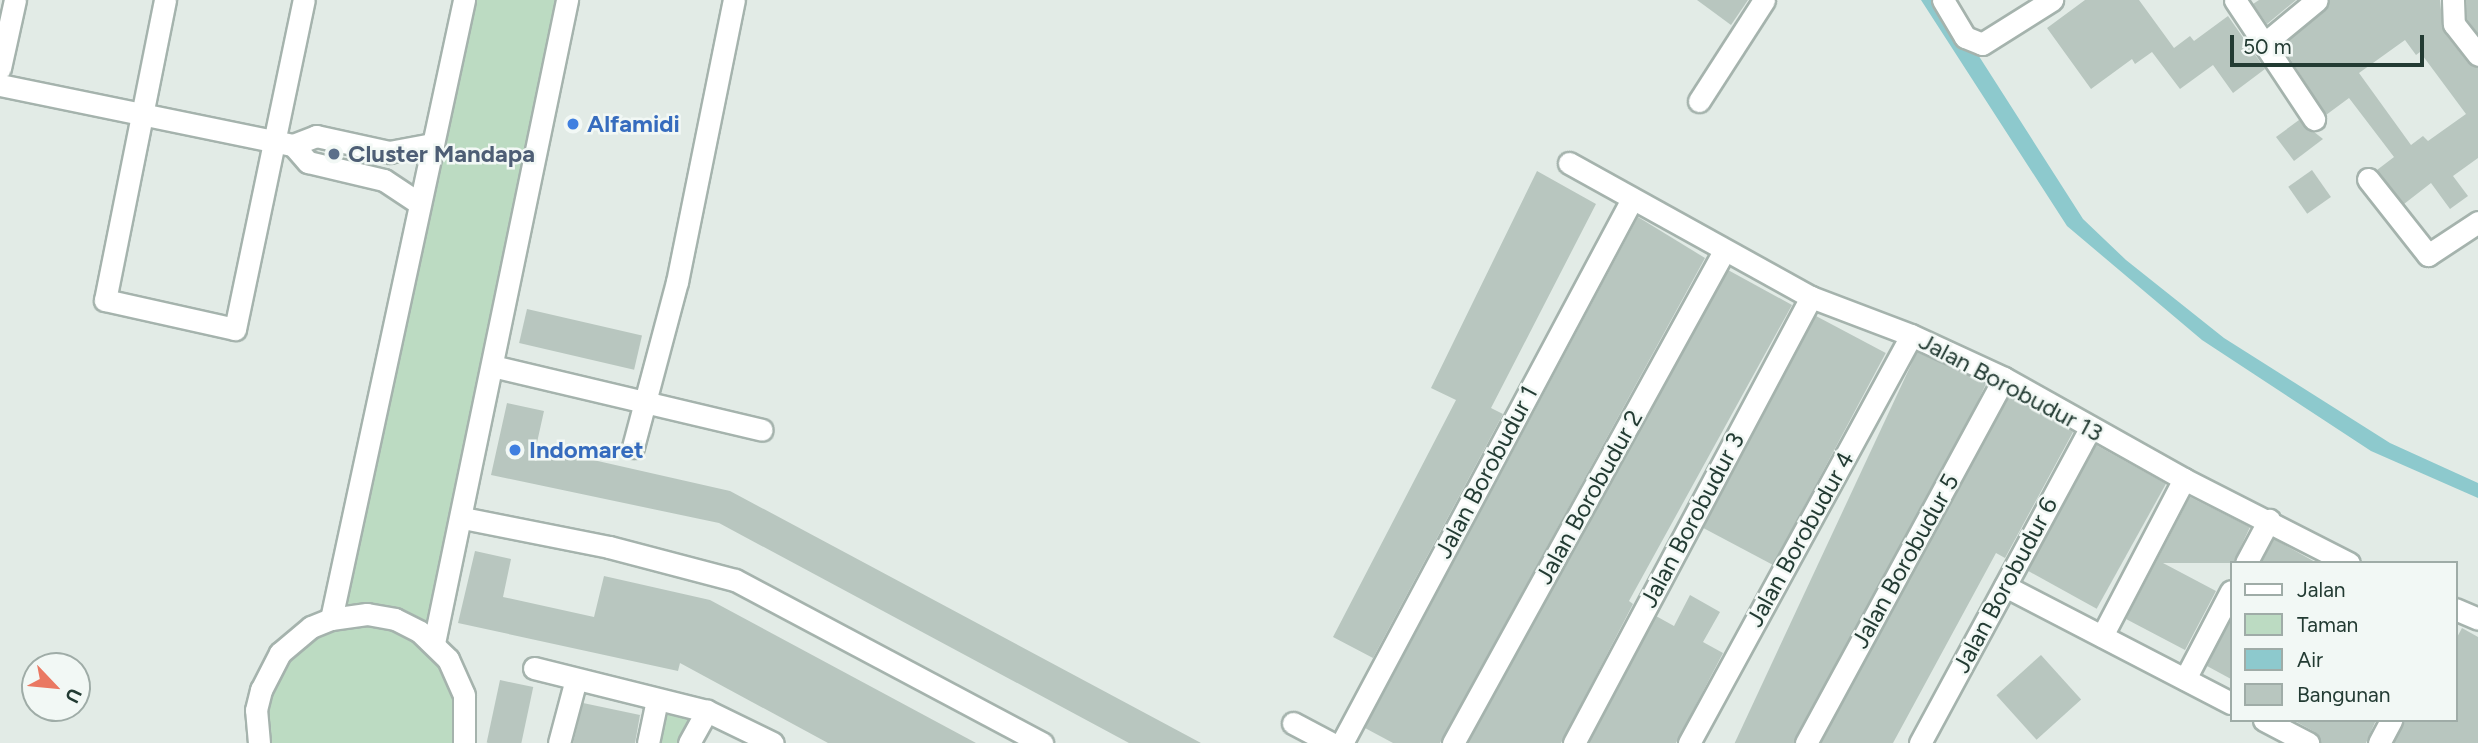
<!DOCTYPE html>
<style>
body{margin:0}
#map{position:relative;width:2478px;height:743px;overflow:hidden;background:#e2ebe6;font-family:Figtree,sans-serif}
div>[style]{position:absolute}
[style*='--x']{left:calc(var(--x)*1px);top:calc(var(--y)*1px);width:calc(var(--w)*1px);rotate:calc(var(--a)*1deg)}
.green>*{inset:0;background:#bcdbc2}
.water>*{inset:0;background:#8dc9cd}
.building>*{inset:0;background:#b8c6bf;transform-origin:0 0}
.roads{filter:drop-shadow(2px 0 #a5b3ad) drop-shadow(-2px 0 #a5b3ad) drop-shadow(0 2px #a5b3ad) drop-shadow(0 -2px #a5b3ad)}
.street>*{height:21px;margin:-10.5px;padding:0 10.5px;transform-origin:10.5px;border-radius:10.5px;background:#fff}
.dots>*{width:19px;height:19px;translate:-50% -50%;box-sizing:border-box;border:4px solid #f2f8f5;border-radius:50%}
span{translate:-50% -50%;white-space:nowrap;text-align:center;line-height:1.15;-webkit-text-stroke:5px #f2f8f5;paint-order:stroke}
.shop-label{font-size:24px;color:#366cbe;font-weight:700}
.left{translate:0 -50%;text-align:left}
.service-label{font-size:24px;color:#4e5e75;font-weight:700}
.street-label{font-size:24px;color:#233b33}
.legend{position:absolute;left:2230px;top:561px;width:228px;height:161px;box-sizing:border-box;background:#f2f8f5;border:2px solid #9faca7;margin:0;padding:9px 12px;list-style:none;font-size:21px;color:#233b33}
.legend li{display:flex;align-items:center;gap:14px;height:35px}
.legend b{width:35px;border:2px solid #9faca7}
.north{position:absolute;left:21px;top:652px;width:70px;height:70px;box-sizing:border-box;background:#f2f8f5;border:2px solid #9faca7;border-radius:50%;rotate:116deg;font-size:19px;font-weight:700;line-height:28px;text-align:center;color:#233b33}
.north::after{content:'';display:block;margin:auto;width:24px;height:32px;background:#ea7862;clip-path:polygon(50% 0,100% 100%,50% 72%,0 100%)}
.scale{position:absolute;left:2230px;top:35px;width:194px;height:32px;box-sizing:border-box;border:4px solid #233b33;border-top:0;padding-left:9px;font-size:21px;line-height:24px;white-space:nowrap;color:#233b33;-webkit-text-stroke:5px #f2f8f5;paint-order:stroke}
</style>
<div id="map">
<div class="green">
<div style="clip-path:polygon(464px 0,567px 0,435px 643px,448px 659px,463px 743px,259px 743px,268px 671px,331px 619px)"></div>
<div style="clip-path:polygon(657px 700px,707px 711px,689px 743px,648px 743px)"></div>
</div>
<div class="water">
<div style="clip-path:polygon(1921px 0,1943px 0,2083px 219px,2126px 260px,2224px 338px,2390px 443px,2478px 483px,2478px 498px,2371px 451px,2202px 340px,2067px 226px)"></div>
</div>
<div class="building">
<div style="clip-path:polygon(1697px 0,1748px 0,1731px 25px)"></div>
<div style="clip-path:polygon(2085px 0,2139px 0,2174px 48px,2190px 36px,2194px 41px,2228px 16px,2265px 69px,2233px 93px,2213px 65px,2180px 89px,2152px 52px,2135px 64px,2132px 59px,2091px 89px,2047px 28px)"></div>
<div style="clip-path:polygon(2259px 0,2296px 0,2267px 24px,2253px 4px)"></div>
<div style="clip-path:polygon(evenodd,2330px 0,2440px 0,2443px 31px,2468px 63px,2478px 68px,2478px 158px,2453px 176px,2468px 196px,2450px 209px,2431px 183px,2404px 204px,2377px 170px,2394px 157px,2349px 98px,2326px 115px,2282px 46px,2325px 10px,2330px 0,2405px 40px,2416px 55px,2420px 52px,2466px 114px,2428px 141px,2423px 136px,2411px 145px,2359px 73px,2405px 40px)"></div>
<div style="clip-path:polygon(2466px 0,2478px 0,2478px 34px,2467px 19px)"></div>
<div style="clip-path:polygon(2299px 120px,2323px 139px,2294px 161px,2276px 137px)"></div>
<div style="left:2312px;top:170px;width:33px;height:29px;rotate:55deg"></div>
<div style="clip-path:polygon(1537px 171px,1596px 204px,1491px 408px,1503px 414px,1373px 658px,1333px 637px,1456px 400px,1431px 388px)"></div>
<div style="clip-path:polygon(1638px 217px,1705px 258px,1440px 743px,1393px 743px,1365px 728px)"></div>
<div style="clip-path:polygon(1728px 270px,1792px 305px,1629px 601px,1633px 604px,1561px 743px,1468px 743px)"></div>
<div style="left:527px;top:309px;width:118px;height:35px;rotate:13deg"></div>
<div style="left:1816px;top:316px;width:79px;height:240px;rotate:28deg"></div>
<div style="left:1917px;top:352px;width:76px;height:445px;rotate:25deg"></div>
<div style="clip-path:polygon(2009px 396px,2073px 432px,2005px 558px,1996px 553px,1893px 743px,1821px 743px)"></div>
<div style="clip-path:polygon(507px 403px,544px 411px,536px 447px,730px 491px,1201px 743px,1129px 743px,719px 523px,491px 475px)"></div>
<div style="left:2096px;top:445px;width:80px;height:143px;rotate:29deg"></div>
<div style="clip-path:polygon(2190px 497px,2250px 527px,2233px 563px,2163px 563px,2216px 591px,2185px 650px,2126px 619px)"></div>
<div style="clip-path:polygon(2274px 539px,2317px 563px,2261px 563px)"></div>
<div style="clip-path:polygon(475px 551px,511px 559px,503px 597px,594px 617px,604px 576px,710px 600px,976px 743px,828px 743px,680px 663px,678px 671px,458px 623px)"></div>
<div style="clip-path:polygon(1690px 595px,1720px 612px,1703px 642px,1723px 653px,1676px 743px,1589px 743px,1656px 616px,1674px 626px)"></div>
<div style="clip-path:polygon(2231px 619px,2231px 679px,2207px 666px)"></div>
<div style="clip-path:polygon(2462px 628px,2478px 637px,2478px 743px,2394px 743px,2404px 720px,2455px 720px,2455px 641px)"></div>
<div style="left:2041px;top:655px;width:60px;height:60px;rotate:48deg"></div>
<div style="left:500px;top:680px;width:34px;height:64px;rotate:12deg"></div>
<div style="clip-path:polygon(583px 703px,640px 715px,635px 743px,573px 743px)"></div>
<div style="clip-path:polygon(2293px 720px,2376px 720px,2366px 743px,2321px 743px,2315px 732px)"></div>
</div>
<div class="roads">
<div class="street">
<div style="--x:165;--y:0;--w:306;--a:101.3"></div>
<div style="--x:105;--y:300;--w:133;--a:12.6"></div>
<div style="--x:235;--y:329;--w:336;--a:-78.2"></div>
<div style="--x:1943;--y:0;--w:43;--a:59.3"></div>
<div style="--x:1965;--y:37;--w:18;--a:22"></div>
<div style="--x:1982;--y:44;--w:83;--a:-32.2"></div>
<div style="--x:2235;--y:0;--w:143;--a:56.4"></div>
<div style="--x:2453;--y:0;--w:24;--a:88"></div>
<div style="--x:2454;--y:24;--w:39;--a:52"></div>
<div style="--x:2265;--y:43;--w:67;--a:-39.6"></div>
<div style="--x:0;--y:68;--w:70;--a:-77.6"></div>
<div style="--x:0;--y:85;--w:299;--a:11.6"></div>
<div style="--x:1699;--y:101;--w:120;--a:-57.2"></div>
<div style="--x:293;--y:145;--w:25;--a:-21"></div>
<div style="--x:316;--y:136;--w:75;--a:12.4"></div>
<div style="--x:389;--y:152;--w:45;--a:-10.3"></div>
<div style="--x:293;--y:145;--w:23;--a:49"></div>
<div style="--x:308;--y:162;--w:78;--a:13.3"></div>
<div style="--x:384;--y:180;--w:43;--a:33.7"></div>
<div style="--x:1569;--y:163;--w:277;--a:29"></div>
<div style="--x:1811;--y:297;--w:107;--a:20.8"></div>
<div style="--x:1911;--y:335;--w:102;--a:24.8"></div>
<div style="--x:2004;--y:378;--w:206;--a:29.3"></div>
<div style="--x:2184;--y:479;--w:185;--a:27"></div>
<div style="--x:2368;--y:179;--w:97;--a:51.7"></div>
<div style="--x:2428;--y:255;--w:60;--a:-33.4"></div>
<div style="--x:492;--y:366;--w:277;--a:13.3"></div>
<div style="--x:633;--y:447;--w:171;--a:-75.1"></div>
<div style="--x:677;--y:282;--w:288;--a:-78.6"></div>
<div style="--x:463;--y:518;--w:149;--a:11.2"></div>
<div style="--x:609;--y:547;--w:130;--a:14.7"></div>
<div style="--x:735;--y:580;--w:348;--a:28"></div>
<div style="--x:2246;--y:563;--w:49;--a:-61.9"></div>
<div style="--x:2005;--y:586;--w:254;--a:27.4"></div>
<div style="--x:2455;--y:609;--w:25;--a:23"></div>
<div style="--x:331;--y:619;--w:633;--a:-77.87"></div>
<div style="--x:2102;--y:636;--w:177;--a:-62.4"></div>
<div style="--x:434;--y:643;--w:657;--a:-78.31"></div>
<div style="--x:534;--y:668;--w:178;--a:14"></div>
<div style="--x:707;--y:711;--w:73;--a:25.9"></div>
<div style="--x:2185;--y:679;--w:99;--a:-62.4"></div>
<div style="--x:2264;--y:720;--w:50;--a:27.6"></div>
<div style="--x:1293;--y:723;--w:43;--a:27.8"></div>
<div style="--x:259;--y:743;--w:33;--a:-95"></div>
<div style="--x:256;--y:710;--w:21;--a:-76"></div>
<div style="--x:261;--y:690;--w:42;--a:-62.8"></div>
<div style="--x:280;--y:653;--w:40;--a:-40"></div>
<div style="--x:311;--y:627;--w:22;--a:-22"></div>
<div style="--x:331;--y:619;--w:36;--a:-8"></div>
<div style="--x:367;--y:614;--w:28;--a:10"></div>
<div style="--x:395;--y:619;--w:28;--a:27"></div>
<div style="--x:420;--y:632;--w:39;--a:44"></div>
<div style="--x:448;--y:659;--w:39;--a:66"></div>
<div style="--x:464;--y:695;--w:48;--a:90"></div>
<div style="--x:559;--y:743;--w:66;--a:-75.1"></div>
<div style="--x:648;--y:743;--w:44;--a:-78.2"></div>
<div style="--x:689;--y:743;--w:37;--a:-61"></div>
<div style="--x:1342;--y:743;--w:614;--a:-61.93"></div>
<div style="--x:1453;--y:743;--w:562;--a:-61.15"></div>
<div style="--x:1574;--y:743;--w:505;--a:-62.01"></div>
<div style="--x:1689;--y:743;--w:464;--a:-61.4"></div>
<div style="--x:1806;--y:743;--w:415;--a:-61.5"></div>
<div style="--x:1920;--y:743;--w:358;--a:-61.6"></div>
<div style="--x:2379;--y:743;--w:26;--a:-62"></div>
</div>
</div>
<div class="dots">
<div style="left:573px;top:124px;background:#3f7fe0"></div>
<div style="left:334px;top:154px;background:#5c6f8a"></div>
<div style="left:515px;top:450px;background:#3f7fe0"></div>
</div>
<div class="shop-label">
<span class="left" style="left:587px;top:124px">Alfamidi</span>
<span class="left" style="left:529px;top:450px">Indomaret</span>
</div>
<div class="service-label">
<span class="left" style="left:348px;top:154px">Cluster Mandapa</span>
</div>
<div class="street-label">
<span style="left:2011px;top:387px;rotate:28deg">Jalan Borobudur 13</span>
<span style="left:1486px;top:472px;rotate:-62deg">Jalan Borobudur 1</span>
<span style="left:1589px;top:497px;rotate:-61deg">Jalan Borobudur 2</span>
<span style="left:1692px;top:520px;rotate:-62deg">Jalan Borobudur 3</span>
<span style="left:1800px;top:539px;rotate:-61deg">Jalan Borobudur 4</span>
<span style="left:1905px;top:561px;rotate:-61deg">Jalan Borobudur 5</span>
<span style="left:2005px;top:585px;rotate:-62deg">Jalan Borobudur 6</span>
</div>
<ul class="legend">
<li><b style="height:9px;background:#fff"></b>Jalan</li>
<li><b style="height:19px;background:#bcdbc2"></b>Taman</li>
<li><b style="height:19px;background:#8dc9cd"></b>Air</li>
<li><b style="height:19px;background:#b8c6bf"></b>Bangunan</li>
</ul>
<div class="north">U</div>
<div class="scale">50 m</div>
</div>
